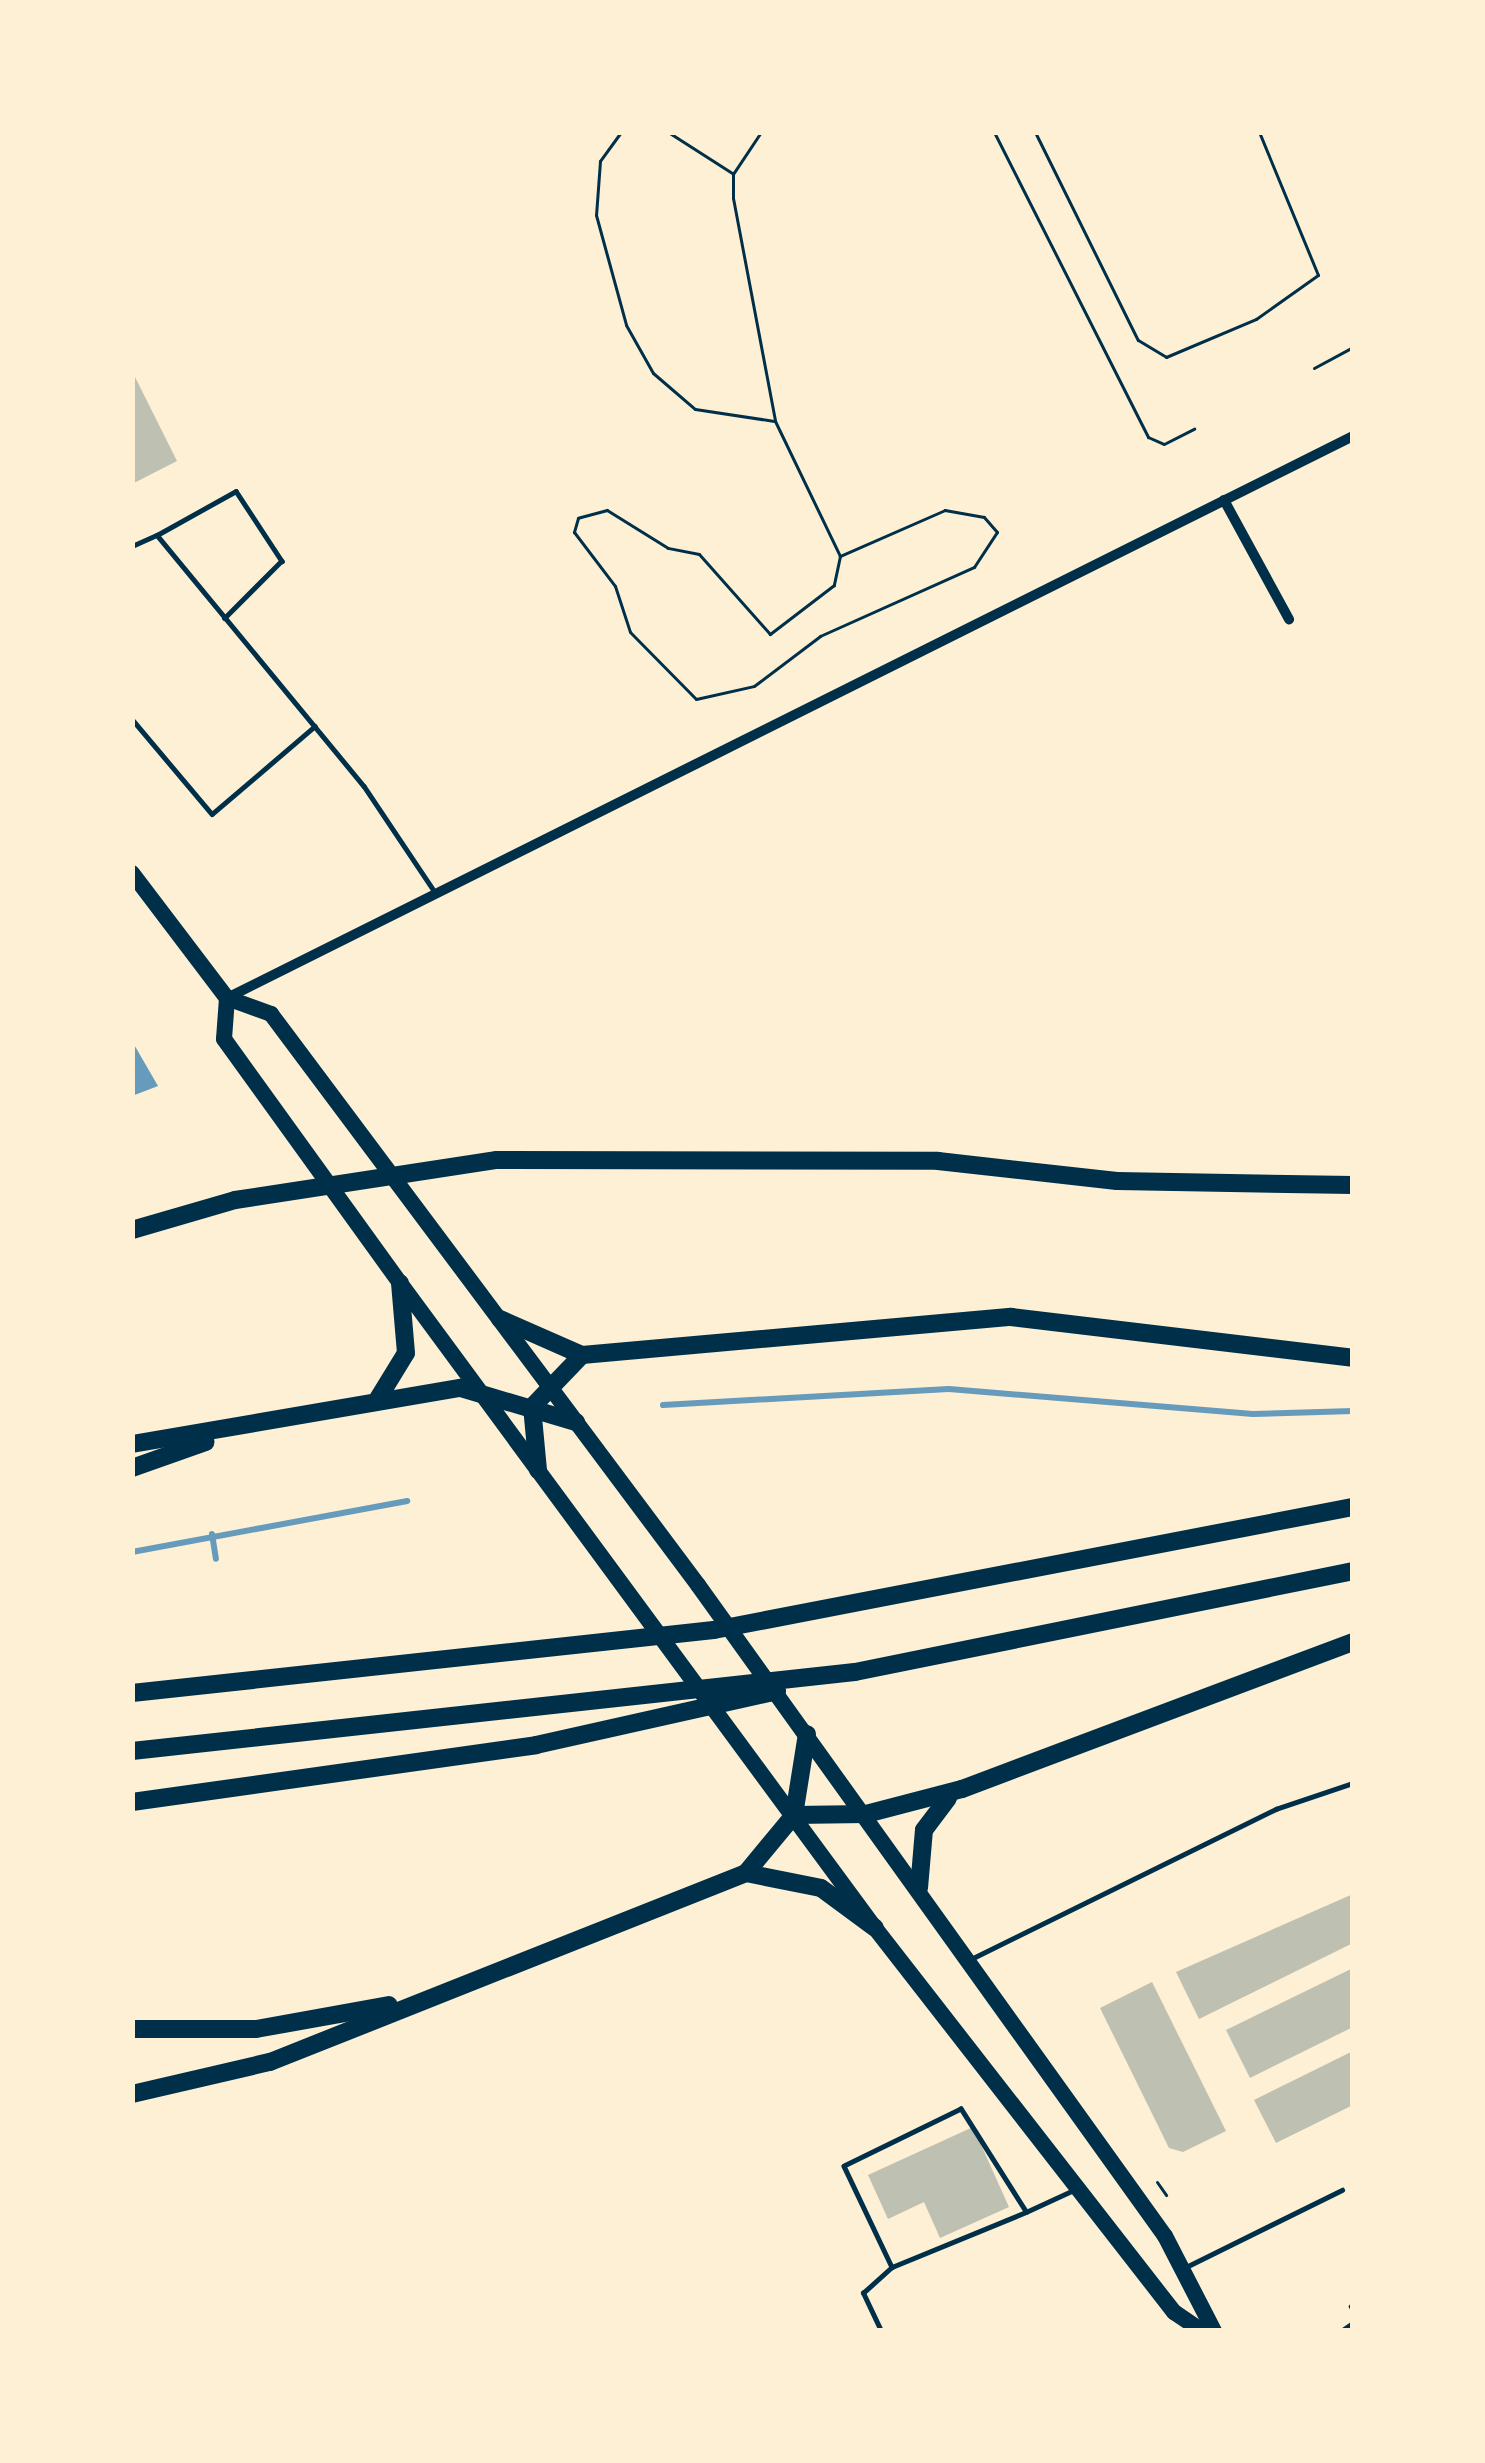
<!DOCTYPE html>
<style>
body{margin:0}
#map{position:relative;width:1485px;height:2463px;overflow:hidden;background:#fdf0d5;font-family:Roboto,sans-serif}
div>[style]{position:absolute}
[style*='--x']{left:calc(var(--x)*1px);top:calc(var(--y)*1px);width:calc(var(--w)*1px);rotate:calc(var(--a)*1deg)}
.water>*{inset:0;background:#669bbc}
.stream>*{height:6px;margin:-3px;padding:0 3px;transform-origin:3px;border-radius:3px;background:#669bbc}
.building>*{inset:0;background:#bec0b2}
.path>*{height:3px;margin:-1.5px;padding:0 1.5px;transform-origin:1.5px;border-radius:1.5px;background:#003049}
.service>*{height:4.5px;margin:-2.25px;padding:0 2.25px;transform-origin:2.25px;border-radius:2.25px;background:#003049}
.minor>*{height:10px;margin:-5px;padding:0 5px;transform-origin:5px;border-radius:5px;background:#003049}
.primary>*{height:16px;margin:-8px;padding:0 8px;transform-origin:8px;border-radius:8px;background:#003049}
.motorway>*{height:18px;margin:-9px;padding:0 9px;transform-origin:9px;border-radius:9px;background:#003049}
span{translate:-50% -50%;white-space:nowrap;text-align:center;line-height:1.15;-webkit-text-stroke:12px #fdf0d5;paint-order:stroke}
.frame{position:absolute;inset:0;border:135px solid #fdf0d5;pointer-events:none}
</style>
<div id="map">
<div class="water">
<div style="clip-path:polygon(132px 1041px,158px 1086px,132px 1096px)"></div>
</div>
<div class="stream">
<div style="--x:663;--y:1405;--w:286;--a:-3.2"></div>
<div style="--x:949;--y:1389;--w:305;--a:4.7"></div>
<div style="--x:1253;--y:1414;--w:100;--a:-1.7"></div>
<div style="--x:212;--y:1534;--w:25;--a:81"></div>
<div style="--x:132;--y:1552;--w:280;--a:-10.5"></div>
</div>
<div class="building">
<div style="clip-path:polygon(132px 371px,177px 461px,132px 484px)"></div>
<div style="clip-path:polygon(1353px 1894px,1353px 1943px,1199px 2019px,1176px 1972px)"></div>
<div style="clip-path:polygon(1353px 1968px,1353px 2027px,1250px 2078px,1226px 2030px)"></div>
<div style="clip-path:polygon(1152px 1982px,1226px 2131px,1183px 2152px,1169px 2148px,1100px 2008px)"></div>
<div style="clip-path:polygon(1353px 2051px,1353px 2105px,1276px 2143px,1254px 2100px)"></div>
<div style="clip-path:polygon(973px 2127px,1009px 2207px,940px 2238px,924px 2202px,888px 2219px,868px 2175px)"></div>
</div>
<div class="path">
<div style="--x:621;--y:132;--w:36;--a:126"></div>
<div style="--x:600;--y:161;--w:54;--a:94.2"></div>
<div style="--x:596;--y:215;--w:114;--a:74.7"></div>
<div style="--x:626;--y:325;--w:55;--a:60.6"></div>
<div style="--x:653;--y:373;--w:55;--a:40.6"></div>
<div style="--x:695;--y:409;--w:80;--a:8.6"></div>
<div style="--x:668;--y:132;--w:76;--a:32.6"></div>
<div style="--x:761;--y:132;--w:50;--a:123.7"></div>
<div style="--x:733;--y:174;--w:24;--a:90"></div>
<div style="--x:733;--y:198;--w:227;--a:79.3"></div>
<div style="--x:775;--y:421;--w:150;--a:64.3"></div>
<div style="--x:840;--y:556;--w:30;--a:102"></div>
<div style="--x:834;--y:585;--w:81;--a:142.6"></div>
<div style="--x:770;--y:634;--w:107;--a:-131.6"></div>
<div style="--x:699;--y:554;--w:32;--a:-169"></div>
<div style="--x:668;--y:548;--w:72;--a:-148.1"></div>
<div style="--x:607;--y:510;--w:30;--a:165"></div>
<div style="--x:578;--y:518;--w:15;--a:106"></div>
<div style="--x:574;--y:532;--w:68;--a:52.8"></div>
<div style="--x:615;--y:586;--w:48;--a:71.9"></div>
<div style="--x:630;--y:632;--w:94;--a:45.4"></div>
<div style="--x:696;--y:699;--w:59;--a:-12.6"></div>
<div style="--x:754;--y:686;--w:83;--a:-37.1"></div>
<div style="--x:820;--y:636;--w:169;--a:-24.1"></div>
<div style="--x:974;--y:567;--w:42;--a:-56.7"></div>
<div style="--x:997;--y:532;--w:20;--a:-131"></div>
<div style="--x:984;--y:517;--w:40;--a:-170"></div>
<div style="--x:945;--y:510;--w:115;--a:156.3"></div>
<div style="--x:994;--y:132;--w:342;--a:63.2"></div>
<div style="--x:1148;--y:437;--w:17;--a:24"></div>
<div style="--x:1164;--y:444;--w:34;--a:-27"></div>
<div style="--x:1035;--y:132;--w:232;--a:63.7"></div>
<div style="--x:1138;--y:340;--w:33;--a:31"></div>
<div style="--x:1166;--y:357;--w:98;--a:-22.9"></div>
<div style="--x:1256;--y:319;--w:76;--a:-35.4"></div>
<div style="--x:1318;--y:275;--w:155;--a:-112.4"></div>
<div style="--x:1314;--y:368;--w:44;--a:-28.3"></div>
<div style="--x:1157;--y:2182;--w:16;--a:55"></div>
</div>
<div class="service">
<div style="--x:157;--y:535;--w:90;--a:-29.1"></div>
<div style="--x:236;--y:491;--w:84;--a:56.7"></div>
<div style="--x:282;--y:561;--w:81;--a:135"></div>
<div style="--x:132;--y:546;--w:27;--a:-24"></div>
<div style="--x:157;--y:535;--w:325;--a:50.5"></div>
<div style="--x:364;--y:786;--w:124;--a:56.2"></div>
<div style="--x:132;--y:719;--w:124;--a:49.9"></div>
<div style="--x:212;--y:814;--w:135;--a:-40.5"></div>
<div style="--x:971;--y:1959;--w:340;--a:-26.2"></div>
<div style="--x:1276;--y:1809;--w:81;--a:-18.7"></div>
<div style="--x:1026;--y:2212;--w:122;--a:-122.3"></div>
<div style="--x:961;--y:2109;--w:130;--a:154"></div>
<div style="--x:844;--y:2166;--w:112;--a:64.6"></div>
<div style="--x:892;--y:2267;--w:145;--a:-22.3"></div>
<div style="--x:1026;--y:2212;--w:55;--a:-24.7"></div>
<div style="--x:1186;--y:2267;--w:174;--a:-26.3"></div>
<div style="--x:1351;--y:2306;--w:4;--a:56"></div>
<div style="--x:881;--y:2331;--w:42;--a:-115.3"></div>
<div style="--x:863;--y:2293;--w:39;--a:-42"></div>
<div style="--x:1341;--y:2331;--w:14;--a:-34"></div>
</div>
<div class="minor">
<div style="--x:1224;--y:500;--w:136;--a:61.4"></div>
<div style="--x:227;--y:998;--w:1258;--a:-26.52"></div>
</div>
<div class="primary">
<div style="--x:132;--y:873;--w:157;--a:52.8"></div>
<div style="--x:227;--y:998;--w:47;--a:20"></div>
<div style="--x:271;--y:1014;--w:713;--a:53.21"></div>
<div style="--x:698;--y:1585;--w:801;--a:54.35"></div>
<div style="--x:1165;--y:2236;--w:107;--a:62.7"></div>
<div style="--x:227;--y:998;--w:41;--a:94.2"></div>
<div style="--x:224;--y:1039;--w:301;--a:54.2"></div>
<div style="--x:400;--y:1283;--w:801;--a:53.63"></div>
<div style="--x:875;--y:1928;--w:487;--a:52.1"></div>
<div style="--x:1174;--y:2312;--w:34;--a:34"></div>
</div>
<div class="motorway">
<div style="--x:132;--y:1230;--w:107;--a:-16.2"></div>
<div style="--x:235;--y:1200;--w:265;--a:-8.7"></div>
<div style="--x:497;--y:1160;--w:441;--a:0.1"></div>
<div style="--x:938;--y:1161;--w:180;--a:6.4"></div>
<div style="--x:1117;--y:1181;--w:236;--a:1"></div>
<div style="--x:500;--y:1319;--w:90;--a:23.7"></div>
<div style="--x:582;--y:1355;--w:431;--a:-5.1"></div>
<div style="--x:1011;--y:1317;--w:344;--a:6.8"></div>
<div style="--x:376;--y:1402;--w:57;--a:-58.5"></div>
<div style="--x:406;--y:1353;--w:70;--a:-94.9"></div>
<div style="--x:132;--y:1444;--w:334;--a:-9.7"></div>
<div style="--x:461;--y:1388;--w:120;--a:16.5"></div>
<div style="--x:132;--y:1468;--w:78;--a:-19.4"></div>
<div style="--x:538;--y:1470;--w:63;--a:-95.4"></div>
<div style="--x:532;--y:1407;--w:72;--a:-46.1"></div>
<div style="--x:132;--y:1693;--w:585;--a:-6.18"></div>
<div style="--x:714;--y:1630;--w:651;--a:-10.9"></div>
<div style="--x:132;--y:1751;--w:727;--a:-6.24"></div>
<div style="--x:855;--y:1672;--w:508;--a:-11.46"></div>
<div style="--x:132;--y:1802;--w:408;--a:-8"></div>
<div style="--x:536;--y:1745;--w:247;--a:-12.6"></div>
<div style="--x:794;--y:1815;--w:72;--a:-0.8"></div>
<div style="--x:866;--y:1814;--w:99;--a:-14.6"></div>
<div style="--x:962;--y:1789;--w:418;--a:-20.6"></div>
<div style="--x:746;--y:1873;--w:76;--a:11.3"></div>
<div style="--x:821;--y:1888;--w:67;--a:36.5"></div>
<div style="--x:919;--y:1888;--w:58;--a:-85.1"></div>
<div style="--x:924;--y:1830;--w:40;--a:-53"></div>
<div style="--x:132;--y:2029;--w:124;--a:0"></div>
<div style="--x:256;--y:2029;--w:135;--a:-10.2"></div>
<div style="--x:132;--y:2094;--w:142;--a:-13.1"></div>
<div style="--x:270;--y:2062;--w:512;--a:-21.66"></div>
<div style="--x:746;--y:1873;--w:75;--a:-50.4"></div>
<div style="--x:794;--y:1815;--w:82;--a:-80.9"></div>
</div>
<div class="frame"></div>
</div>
